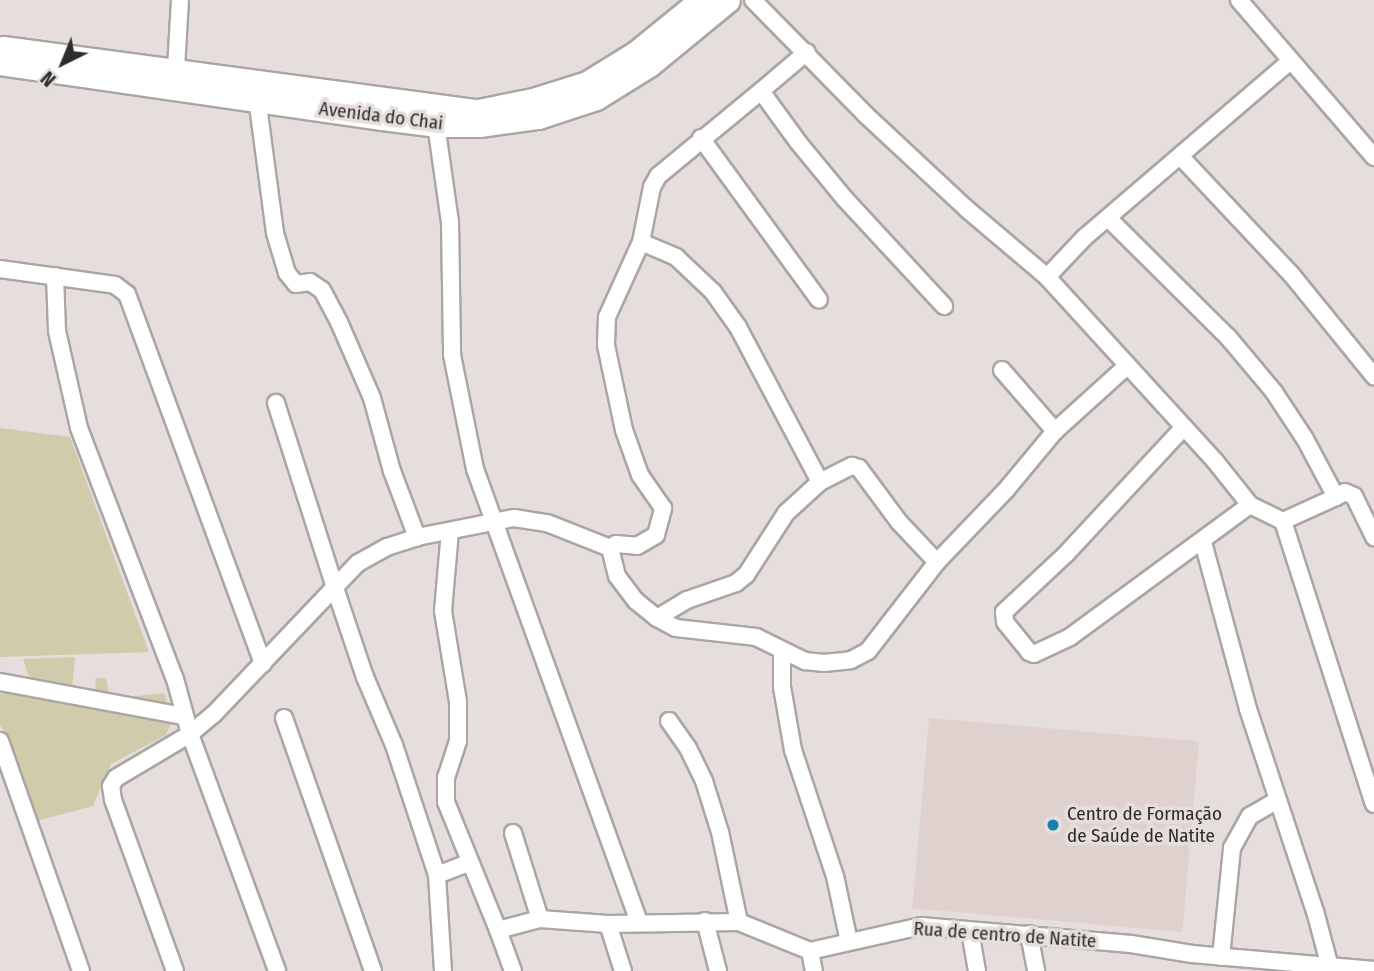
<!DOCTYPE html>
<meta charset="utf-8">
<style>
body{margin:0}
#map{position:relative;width:1374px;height:971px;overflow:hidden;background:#e5dedc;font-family:"Fira Sans Condensed",sans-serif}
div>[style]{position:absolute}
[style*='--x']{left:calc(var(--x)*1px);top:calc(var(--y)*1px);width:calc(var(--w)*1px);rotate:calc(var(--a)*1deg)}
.built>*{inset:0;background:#dfd1cd;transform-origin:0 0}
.green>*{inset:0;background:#cfcbab}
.roads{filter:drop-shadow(2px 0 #aba5a4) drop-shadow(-2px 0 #aba5a4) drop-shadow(0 2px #aba5a4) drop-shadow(0 -2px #aba5a4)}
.minor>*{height:16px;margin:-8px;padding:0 8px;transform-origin:8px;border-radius:8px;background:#fff}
.secondary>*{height:23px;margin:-11.5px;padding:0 11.5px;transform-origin:11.5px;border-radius:11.5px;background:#fff}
.dots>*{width:19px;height:19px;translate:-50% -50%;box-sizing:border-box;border:4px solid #e5dedc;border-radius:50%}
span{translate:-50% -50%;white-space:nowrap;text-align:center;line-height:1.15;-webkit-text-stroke:7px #e5dedc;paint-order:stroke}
.street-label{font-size:19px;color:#2e2c2b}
.poi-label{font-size:19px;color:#2e2c2b}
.left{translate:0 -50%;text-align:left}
.north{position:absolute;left:28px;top:28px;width:70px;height:70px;-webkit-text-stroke:5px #e5dedc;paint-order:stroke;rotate:223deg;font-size:19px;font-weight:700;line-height:28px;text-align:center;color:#2e2c2b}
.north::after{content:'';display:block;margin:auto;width:24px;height:32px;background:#2e2c2b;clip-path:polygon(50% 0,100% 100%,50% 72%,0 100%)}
</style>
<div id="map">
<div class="built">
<div style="left:929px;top:718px;width:271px;height:191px;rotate:5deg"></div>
</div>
<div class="green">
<div style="clip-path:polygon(0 428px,70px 437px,149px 652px,0 657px)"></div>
<div style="clip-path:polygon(75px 657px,72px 690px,95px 691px,96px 678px,106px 678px,110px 699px,164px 693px,172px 721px,166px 735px,111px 764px,93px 806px,33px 822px,17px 789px,15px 756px,0 724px,0 694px,31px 683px,23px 659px)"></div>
</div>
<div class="roads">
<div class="minor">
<div style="--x:753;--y:0;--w:161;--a:45.5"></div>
<div style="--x:866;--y:115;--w:139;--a:43"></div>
<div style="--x:968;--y:210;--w:104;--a:40.3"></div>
<div style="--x:1047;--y:277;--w:249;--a:47.6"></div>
<div style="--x:1215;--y:461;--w:56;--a:51.5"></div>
<div style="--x:1239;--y:0;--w:207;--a:49.3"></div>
<div style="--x:176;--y:69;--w:69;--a:-86.7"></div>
<div style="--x:761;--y:91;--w:60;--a:-40.3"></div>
<div style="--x:257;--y:98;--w:136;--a:82.4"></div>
<div style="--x:275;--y:233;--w:42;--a:73.3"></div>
<div style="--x:287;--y:273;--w:14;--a:51"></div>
<div style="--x:296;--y:284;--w:14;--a:-8"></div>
<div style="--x:310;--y:282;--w:14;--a:34"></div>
<div style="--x:322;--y:290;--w:36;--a:62"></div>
<div style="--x:339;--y:322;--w:83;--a:66.5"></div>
<div style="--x:372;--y:398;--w:76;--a:74.7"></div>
<div style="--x:392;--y:471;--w:71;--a:69.3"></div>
<div style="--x:417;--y:537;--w:99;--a:-11.1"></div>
<div style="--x:514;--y:518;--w:33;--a:9"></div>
<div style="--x:547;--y:523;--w:68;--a:21.6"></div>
<div style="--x:610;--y:548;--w:7;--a:-34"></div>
<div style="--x:616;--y:544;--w:21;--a:5"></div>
<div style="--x:637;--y:546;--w:22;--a:-30"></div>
<div style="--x:656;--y:535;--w:28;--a:-75"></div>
<div style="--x:663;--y:508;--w:40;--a:-124.9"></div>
<div style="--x:640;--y:475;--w:48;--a:-109.6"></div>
<div style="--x:624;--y:430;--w:87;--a:-102"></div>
<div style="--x:606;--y:345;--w:28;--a:-88"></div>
<div style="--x:607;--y:317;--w:82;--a:-65.6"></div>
<div style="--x:641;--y:242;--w:56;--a:-78.7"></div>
<div style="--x:652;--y:187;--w:13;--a:-61"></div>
<div style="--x:658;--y:176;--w:134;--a:-39.5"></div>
<div style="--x:761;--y:91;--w:63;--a:54"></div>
<div style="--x:798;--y:142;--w:74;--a:50.5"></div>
<div style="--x:845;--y:199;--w:146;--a:47.2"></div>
<div style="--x:435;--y:117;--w:106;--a:81.9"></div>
<div style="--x:450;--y:222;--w:133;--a:89.1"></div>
<div style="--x:452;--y:355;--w:116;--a:78.6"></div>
<div style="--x:475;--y:469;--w:482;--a:70.1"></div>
<div style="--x:701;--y:138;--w:200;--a:53.9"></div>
<div style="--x:1180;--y:156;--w:162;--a:46.8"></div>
<div style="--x:1291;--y:274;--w:132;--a:50.9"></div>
<div style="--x:1108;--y:218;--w:169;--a:44.8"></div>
<div style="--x:1228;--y:337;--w:72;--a:50.1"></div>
<div style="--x:1274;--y:392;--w:56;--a:56.6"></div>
<div style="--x:1305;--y:439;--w:66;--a:61.9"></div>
<div style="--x:1336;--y:497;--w:10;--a:-29"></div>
<div style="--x:1345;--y:492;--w:10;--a:24"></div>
<div style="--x:1354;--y:496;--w:46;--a:64"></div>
<div style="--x:641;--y:242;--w:38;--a:23"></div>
<div style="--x:676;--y:257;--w:51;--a:43.4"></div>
<div style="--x:713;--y:292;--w:43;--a:54.5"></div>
<div style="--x:738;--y:327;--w:175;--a:62.1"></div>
<div style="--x:0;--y:269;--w:116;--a:7.9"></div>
<div style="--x:115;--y:285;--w:15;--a:37"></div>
<div style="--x:127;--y:294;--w:394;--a:69.8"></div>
<div style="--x:55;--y:276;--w:55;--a:87.9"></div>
<div style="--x:57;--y:331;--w:99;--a:77.2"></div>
<div style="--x:79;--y:428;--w:269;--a:69.1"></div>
<div style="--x:175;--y:679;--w:57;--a:74.7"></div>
<div style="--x:190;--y:734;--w:252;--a:69.8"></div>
<div style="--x:1047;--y:277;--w:55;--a:-46.5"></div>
<div style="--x:1085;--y:237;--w:270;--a:-40.6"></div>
<div style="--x:1002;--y:370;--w:81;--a:49"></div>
<div style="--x:276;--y:403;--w:194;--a:72.3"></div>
<div style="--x:335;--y:588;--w:94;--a:71.4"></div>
<div style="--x:365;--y:677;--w:74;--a:66.9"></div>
<div style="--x:394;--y:745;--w:137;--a:71.7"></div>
<div style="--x:1184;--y:427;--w:173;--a:132.9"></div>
<div style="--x:1066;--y:554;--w:85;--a:136.9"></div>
<div style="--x:1004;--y:612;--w:10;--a:84"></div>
<div style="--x:1005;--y:622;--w:38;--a:51"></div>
<div style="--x:1029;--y:652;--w:5;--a:22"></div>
<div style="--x:1034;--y:654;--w:40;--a:-25"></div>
<div style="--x:1070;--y:637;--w:223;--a:-36.3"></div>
<div style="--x:1250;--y:505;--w:37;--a:26"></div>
<div style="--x:1283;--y:521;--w:58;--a:-24.4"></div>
<div style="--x:1283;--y:521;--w:297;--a:72.2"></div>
<div style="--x:450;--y:531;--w:80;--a:95"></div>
<div style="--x:443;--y:611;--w:92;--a:80.6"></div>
<div style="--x:458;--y:702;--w:39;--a:90"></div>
<div style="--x:458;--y:741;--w:38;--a:108"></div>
<div style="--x:446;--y:777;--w:25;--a:90"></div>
<div style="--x:446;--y:802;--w:138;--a:67.9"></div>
<div style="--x:1203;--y:542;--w:173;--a:74.9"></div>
<div style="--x:1248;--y:709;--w:213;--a:71.7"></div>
<div style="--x:1315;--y:911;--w:58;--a:75"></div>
<div style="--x:610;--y:548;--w:29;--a:76"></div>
<div style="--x:617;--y:576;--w:31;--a:53"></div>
<div style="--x:636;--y:601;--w:27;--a:39"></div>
<div style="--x:657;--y:618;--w:21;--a:28"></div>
<div style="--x:676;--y:628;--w:81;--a:6.4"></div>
<div style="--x:756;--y:637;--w:55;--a:26.1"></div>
<div style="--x:805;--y:661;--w:19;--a:6"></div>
<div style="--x:824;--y:663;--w:27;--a:-6"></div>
<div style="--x:851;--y:660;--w:19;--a:-28"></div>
<div style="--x:868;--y:651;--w:113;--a:-52.2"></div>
<div style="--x:657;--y:618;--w:35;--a:-31"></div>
<div style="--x:687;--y:600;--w:52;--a:-19.1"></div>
<div style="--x:736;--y:583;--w:13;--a:-39"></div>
<div style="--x:746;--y:575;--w:74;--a:-57.2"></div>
<div style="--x:786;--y:513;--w:46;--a:-42.4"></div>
<div style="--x:820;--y:482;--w:36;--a:-27"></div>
<div style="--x:852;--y:466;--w:7;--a:16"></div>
<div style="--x:859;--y:468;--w:67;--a:53.5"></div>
<div style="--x:899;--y:522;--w:55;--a:46.5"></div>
<div style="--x:937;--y:562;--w:100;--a:-46.2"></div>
<div style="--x:1006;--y:490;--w:77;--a:-50.3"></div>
<div style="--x:1055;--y:431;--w:98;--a:-42.1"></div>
<div style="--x:782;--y:651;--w:36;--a:90"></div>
<div style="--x:782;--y:687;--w:64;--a:80.1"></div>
<div style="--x:793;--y:750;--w:133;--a:71.6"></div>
<div style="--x:835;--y:876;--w:67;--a:78"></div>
<div style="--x:0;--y:682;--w:187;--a:10.5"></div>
<div style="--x:284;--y:718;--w:268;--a:70.6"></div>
<div style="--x:669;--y:721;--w:33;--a:55"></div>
<div style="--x:688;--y:748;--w:37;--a:64"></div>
<div style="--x:704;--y:781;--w:53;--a:72.6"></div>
<div style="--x:720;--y:832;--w:92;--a:78.1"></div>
<div style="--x:0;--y:741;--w:244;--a:70.6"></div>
<div style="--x:513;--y:833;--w:90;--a:72.6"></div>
<div style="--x:705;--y:921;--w:52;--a:75.4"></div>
<div style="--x:970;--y:931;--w:41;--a:80.1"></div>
<div style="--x:1029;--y:934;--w:38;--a:79"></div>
<div style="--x:810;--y:951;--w:20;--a:79"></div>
<div style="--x:1221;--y:957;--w:110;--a:-84.2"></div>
<div style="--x:1232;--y:848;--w:37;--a:-61"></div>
<div style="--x:1250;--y:816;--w:30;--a:-30"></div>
<div style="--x:175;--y:971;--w:182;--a:-109.9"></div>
<div style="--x:113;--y:800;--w:14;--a:-98"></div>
<div style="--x:111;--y:786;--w:9;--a:-58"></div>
<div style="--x:116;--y:778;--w:86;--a:-30.7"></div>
<div style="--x:190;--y:734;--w:30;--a:-40"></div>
<div style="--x:213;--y:715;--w:210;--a:-46.4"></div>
<div style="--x:358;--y:563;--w:33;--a:-29"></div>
<div style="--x:387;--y:547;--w:32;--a:-18"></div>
<div style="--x:443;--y:971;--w:96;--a:-93.6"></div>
<div style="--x:437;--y:875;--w:34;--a:-21"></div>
<div style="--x:513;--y:971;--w:44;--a:-110.1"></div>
<div style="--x:498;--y:930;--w:43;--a:-14.7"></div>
<div style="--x:540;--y:919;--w:68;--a:4.2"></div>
<div style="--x:623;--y:971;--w:49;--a:-107.7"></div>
<div style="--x:608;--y:924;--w:131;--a:-0.9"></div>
<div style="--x:739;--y:922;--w:77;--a:22.2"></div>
<div style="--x:810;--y:951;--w:114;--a:-12.7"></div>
<div style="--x:921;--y:926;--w:211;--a:4.9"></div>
<div style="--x:1131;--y:944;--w:62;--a:9.3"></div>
<div style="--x:1192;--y:954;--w:183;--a:5"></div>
</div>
<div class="secondary">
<div style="--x:3;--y:48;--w:479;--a:7.6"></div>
<div style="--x:478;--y:111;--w:56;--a:-11.3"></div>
<div style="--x:533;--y:100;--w:57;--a:-17.5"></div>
<div style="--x:587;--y:83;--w:59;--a:-31.8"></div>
<div style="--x:637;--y:52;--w:82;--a:-39.1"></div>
<div style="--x:0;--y:63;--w:386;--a:8.2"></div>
<div style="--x:382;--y:118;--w:54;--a:7.4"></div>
<div style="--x:436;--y:125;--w:43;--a:0"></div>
<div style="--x:479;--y:125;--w:60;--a:-7.7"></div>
<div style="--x:538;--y:117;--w:61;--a:-18.1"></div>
<div style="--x:596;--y:98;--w:62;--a:-31.9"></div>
<div style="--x:649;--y:65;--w:102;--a:-39.4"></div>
</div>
</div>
<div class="dots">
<div style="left:1053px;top:825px;background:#1484ab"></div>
</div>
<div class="street-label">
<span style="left:381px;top:116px;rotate:7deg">Avenida do Chai</span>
<span style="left:1005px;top:935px;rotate:4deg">Rua de centro de Natite</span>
</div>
<div class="poi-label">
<span class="left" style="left:1067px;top:825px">Centro de Formação<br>de Saúde de Natite</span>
</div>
<div class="north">N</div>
</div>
